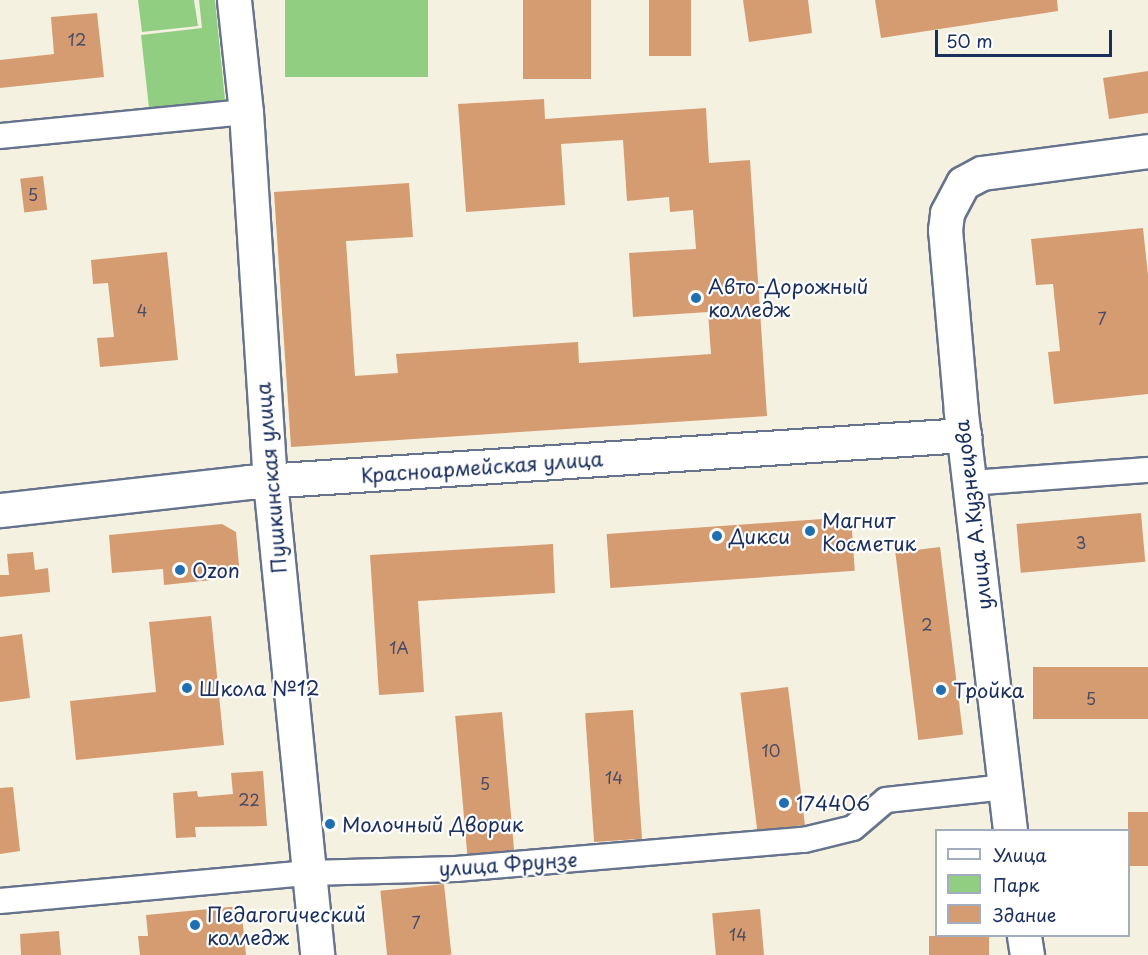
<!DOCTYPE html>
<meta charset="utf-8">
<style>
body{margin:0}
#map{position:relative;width:1148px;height:955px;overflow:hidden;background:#f5f1e1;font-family:"Playpen Sans",sans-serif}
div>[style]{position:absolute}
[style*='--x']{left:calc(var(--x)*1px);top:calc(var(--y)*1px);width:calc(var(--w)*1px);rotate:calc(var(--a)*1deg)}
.green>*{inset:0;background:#92ce82;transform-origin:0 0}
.building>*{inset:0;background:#d59c72;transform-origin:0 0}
.roads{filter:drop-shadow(2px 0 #67738c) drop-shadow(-2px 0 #67738c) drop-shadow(0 2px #67738c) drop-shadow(0 -2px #67738c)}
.minor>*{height:24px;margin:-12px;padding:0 12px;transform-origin:12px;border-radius:12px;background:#fff}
.secondary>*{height:33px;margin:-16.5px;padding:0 16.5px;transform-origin:16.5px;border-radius:16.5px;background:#fff}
.dots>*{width:16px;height:16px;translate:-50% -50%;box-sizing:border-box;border:3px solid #fff;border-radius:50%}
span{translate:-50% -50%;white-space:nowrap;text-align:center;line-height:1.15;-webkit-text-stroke:4.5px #fff;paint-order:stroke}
.number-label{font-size:16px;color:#4a4a63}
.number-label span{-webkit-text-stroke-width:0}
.poi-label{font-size:20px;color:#1b2f5e}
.left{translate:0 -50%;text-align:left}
.street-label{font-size:20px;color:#1b2f5e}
.legend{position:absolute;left:935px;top:829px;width:195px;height:108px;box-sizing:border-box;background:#fff;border:2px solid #a4acbf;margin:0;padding:8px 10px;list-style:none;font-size:18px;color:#1b2f5e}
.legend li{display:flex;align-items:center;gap:12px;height:30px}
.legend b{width:30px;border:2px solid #a4acbf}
.scale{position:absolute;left:935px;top:30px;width:177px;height:27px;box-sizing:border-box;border:3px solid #1b2f5e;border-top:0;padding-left:8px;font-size:18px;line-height:21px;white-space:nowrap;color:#1b2f5e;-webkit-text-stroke:4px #fff;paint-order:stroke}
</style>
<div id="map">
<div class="green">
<div style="clip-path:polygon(138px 0,194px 0,198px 26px,142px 32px)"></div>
<div style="clip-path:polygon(199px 0,215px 0,225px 100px,149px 108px,141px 35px,202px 28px)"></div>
<div style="left:285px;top:0;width:143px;height:77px"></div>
</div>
<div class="building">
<div style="left:523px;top:0;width:68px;height:79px"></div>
<div style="left:649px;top:0;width:42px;height:56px"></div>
<div style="clip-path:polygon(743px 0,808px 0,812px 33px,749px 42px)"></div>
<div style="clip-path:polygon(875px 0,1057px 0,1058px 11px,881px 38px)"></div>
<div style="clip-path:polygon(97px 13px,104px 77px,0 88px,0 60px,54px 54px,51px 17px)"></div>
<div style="clip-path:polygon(1148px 71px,1148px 113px,1109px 119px,1103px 78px)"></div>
<div style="clip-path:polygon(544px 99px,545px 119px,706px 108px,709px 163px,750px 160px,767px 416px,291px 447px,274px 192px,409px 183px,413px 237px,346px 241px,355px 376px,398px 373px,396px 354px,578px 342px,579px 363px,711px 354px,708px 312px,633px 317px,629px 253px,696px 249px,693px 210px,670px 212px,669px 197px,627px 201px,623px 140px,561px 144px,565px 205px,466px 212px,458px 104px)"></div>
<div style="left:43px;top:176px;width:34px;height:23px;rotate:83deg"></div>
<div style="clip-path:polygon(1143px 228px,1148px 275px,1148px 394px,1054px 404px,1048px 352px,1060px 351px,1053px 284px,1036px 285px,1031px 239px)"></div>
<div style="clip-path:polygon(167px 252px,178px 360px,100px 367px,97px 338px,114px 337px,108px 283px,93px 284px,91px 260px)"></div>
<div style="left:1141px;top:513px;width:49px;height:125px;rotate:85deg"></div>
<div style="left:851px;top:517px;width:54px;height:245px;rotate:86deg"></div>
<div style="clip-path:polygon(222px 524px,236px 532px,240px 577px,164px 585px,163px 569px,112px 573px,109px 535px)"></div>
<div style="clip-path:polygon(553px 544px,555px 593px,418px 601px,424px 692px,379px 695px,370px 555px)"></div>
<div style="left:940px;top:547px;width:189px;height:45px;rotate:83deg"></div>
<div style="clip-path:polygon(33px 552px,35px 570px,48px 568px,50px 592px,0 597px,0 575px,9px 575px,7px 554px)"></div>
<div style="clip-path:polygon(211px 616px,224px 745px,76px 760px,70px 701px,156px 692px,149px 622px)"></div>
<div style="clip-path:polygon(22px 634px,30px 698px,0 702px,0 637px)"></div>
<div style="left:1148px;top:667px;width:52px;height:115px;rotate:90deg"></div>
<div style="left:788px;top:687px;width:139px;height:48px;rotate:83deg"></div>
<div style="left:633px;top:710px;width:129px;height:48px;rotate:86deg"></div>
<div style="left:502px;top:712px;width:139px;height:47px;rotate:85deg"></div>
<div style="clip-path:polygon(263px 771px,267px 826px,195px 827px,196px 837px,176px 838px,173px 793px,197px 791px,198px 797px,233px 794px,231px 773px)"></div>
<div style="clip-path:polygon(13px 787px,20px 851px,0 854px,0 788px)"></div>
<div style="left:1148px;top:812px;width:54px;height:20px;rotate:90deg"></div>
<div style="left:444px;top:884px;width:71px;height:64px;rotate:84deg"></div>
<div style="clip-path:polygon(241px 906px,246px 955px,140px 955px,138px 936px,148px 936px,146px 915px)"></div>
<div style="left:760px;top:909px;width:46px;height:48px;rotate:85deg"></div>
<div style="clip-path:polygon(59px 931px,61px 955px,21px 955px,20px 934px)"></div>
<div style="left:929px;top:936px;width:60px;height:19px"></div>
</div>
<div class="roads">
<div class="minor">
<div style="--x:0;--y:136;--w:247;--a:-5.6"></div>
<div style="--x:970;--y:483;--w:178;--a:-4.2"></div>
<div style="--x:0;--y:901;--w:310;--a:-5.2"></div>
<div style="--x:309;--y:873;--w:147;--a:-1.6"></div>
<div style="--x:456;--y:869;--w:349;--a:-4.8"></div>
<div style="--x:804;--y:840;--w:50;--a:-13.8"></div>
<div style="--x:853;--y:828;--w:43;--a:-40.3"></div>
<div style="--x:886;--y:800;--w:120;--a:-6.2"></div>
</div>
<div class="secondary">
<div style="--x:234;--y:0;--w:113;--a:83.9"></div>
<div style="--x:246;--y:112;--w:370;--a:86.3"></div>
<div style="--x:270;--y:481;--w:476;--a:84.3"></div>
<div style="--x:0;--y:510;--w:251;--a:-6.4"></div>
<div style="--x:249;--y:482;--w:717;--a:-3.76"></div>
<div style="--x:1010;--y:830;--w:421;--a:-96.7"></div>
<div style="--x:961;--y:412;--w:183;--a:-95"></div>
<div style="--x:945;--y:230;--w:17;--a:-83"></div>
<div style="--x:947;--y:213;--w:34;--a:-62"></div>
<div style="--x:963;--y:183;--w:21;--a:-28"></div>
<div style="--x:982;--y:173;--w:167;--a:-7.5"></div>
<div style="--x:1024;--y:936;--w:19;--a:81"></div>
</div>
</div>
<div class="dots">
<div style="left:696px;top:298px;background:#1f6fb2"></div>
<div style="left:810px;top:531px;background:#1f6fb2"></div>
<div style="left:717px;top:536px;background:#1f6fb2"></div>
<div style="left:180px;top:570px;background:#1f6fb2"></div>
<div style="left:187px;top:688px;background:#1f6fb2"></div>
<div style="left:941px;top:690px;background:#1f6fb2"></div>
<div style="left:784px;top:803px;background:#1f6fb2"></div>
<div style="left:330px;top:824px;background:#1f6fb2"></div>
<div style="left:195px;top:925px;background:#1f6fb2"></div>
</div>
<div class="number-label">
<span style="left:77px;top:39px">12</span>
<span style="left:33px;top:194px">5</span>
<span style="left:142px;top:310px">4</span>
<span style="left:1102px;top:318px">7</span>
<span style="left:1081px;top:542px">3</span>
<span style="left:927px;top:624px">2</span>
<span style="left:399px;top:647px">1А</span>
<span style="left:1091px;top:698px">5</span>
<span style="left:771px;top:750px">10</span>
<span style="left:614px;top:777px">14</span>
<span style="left:485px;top:783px">5</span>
<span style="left:249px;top:799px">22</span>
<span style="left:416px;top:922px">7</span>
<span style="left:738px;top:934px">14</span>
</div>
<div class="poi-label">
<span class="left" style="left:708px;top:298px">Авто-Дорожный<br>колледж</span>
<span class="left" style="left:822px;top:532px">Магнит<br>Косметик</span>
<span class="left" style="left:729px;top:536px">Дикси</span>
<span class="left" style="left:192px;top:570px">Ozon</span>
<span class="left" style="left:199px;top:688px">Школа №12</span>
<span class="left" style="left:953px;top:690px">Тройка</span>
<span class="left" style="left:796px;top:803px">174406</span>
<span class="left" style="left:342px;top:824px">Молочный Дворик</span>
<span class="left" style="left:207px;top:926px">Педагогический<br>колледж</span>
</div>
<div class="street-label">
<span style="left:482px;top:467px;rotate:-4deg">Красноармейская улица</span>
<span style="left:271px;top:478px;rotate:-95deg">Пушкинская улица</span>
<span style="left:973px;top:515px;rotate:-97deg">улица А.Кузнецова</span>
<span style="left:508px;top:864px;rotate:-4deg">улица Фрунзе</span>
</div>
<ul class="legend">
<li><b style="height:8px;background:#fff"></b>Улица</li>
<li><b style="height:16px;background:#92ce82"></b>Парк</li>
<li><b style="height:16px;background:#d59c72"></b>Здание</li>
</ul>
<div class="scale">50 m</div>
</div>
